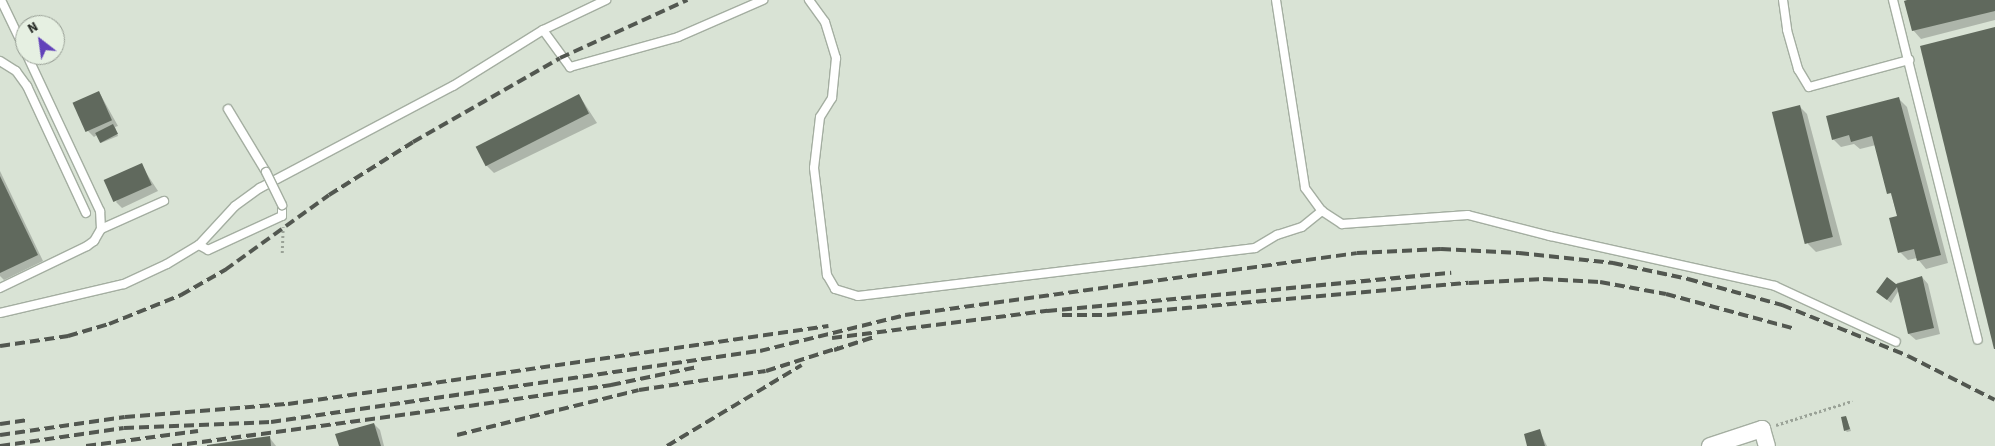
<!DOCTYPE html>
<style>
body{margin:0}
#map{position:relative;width:1995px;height:446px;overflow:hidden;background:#d9e3d5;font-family:"Source Sans 3",sans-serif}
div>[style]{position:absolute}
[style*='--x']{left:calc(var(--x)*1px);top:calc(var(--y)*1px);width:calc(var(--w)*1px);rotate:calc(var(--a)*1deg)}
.shadow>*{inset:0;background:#0003}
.building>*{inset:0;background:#60695d;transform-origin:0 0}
.path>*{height:2.5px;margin-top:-1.25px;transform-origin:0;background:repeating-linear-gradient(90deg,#9aa297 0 2.5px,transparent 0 5px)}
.roads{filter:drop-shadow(1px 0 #a4aea1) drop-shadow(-1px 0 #a4aea1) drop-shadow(0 1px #a4aea1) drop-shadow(0 -1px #a4aea1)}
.lane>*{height:8px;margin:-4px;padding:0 4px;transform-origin:4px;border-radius:4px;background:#fff}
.street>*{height:16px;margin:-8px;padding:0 8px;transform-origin:8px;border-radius:8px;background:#fff}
.rail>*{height:4px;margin-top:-2px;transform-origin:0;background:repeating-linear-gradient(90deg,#525750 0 10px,transparent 0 15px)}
.bridges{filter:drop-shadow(1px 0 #a4aea1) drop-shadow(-1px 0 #a4aea1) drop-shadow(0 1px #a4aea1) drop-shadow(0 -1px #a4aea1)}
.lane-bridge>*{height:8px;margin:-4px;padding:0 4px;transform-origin:4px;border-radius:4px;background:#fff}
span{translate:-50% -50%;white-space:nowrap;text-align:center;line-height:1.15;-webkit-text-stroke:5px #e6f0e2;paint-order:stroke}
.north{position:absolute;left:15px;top:15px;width:50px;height:50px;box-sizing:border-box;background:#e6f0e2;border:1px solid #979e94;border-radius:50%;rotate:330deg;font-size:14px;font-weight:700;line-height:20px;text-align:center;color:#20241f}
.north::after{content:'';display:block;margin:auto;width:18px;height:22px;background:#6242ba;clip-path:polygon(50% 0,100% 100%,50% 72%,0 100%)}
</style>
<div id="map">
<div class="shadow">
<div style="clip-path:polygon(1912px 0,1995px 0,1995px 20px,1921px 39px,1913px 30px)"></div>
<div style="clip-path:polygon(99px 92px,118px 126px,115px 127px,118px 136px,101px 143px,97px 135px,94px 137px,88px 131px,75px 103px)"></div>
<div style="clip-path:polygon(579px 95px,597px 123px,494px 173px,486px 165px)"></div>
<div style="clip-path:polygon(1899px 99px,1907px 107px,1948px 263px,1926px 269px,1917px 258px,1908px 260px,1900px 252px,1898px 217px,1876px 145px,1860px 149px,1854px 144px,1841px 147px,1833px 139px)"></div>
<div style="clip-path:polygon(1799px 106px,1807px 114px,1842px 245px,1816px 252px,1808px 244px)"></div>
<div style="clip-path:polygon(141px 165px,158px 191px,122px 208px,116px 202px)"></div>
<div style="clip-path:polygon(0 171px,43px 261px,4px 280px,0 276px)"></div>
<div style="clip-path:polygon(1922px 277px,1928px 284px,1940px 334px,1916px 340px,1909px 334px,1899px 290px,1891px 303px,1877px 292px,1887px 279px,1898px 287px,1897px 283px)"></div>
<div style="clip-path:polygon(1846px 417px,1851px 431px,1847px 432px,1845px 430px)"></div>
<div style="clip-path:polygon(374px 424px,380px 430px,384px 446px,340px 446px)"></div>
<div style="clip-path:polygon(1539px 430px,1547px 446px,1529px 446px)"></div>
<div style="clip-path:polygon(269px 437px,276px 446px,208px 446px)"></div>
</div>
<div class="building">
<div style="clip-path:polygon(1907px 0,1995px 0,1995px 11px,1912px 31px,1904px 1px)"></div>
<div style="clip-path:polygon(1995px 27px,1995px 349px,1994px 349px,1920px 46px)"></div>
<div style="left:99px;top:91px;width:32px;height:29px;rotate:66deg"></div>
<div style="left:579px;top:94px;width:22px;height:116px;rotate:63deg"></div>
<div style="clip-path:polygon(1899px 97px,1941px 255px,1917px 261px,1914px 249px,1898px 253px,1889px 218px,1897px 216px,1891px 193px,1887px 194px,1872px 136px,1851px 142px,1849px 135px,1832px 140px,1826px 116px)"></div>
<div style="left:1800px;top:105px;width:136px;height:29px;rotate:76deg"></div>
<div style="left:113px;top:124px;width:11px;height:20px;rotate:63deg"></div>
<div style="left:142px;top:163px;width:24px;height:42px;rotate:66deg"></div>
<div style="clip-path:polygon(0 176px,38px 255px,0 273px)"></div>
<div style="clip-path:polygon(1922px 276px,1934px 328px,1908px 334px,1897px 287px,1887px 300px,1876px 292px,1887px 277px,1896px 284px)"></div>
<div style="clip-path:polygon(1846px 416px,1850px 429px,1844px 431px,1841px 417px)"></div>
<div style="clip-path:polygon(374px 423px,381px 446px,339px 446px,335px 434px)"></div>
<div style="clip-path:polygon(1540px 429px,1545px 446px,1527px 446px,1524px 434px)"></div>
<div style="clip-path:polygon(270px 436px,271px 446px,207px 446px,207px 445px)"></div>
</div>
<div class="path">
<div style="--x:282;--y:253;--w:26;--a:-88"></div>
<div style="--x:1776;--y:425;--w:80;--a:-17.5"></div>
</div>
<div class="roads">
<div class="lane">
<div style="--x:1;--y:0;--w:55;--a:64.4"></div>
<div style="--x:809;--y:0;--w:27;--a:54"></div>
<div style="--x:825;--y:22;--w:38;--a:73"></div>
<div style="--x:836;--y:58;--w:40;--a:95.7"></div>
<div style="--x:832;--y:98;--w:22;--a:122"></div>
<div style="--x:820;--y:117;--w:51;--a:96.7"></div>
<div style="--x:814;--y:168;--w:108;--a:83.1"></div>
<div style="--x:827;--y:275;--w:16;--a:60"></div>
<div style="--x:835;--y:289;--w:24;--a:17"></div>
<div style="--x:858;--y:296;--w:400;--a:-6.9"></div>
<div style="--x:1255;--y:248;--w:26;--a:-31"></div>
<div style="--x:1277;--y:235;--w:26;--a:-18"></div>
<div style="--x:1302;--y:227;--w:26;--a:-39"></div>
<div style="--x:1276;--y:0;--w:190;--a:81.2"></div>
<div style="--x:1305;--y:188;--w:29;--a:54"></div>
<div style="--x:1322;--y:211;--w:24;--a:33"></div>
<div style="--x:1342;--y:224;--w:126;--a:-4.1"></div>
<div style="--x:1468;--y:215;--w:85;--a:14.4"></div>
<div style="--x:1550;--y:236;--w:230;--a:12.5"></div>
<div style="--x:1775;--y:286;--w:133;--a:24.8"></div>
<div style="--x:1783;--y:0;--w:30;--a:82"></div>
<div style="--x:1787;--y:30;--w:41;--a:74.2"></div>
<div style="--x:1798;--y:69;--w:21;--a:59"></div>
<div style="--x:1809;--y:87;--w:104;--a:-15.1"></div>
<div style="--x:1893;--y:0;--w:350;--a:76"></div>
<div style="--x:543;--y:30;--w:46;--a:53.9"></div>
<div style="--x:570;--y:67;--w:112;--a:-15.5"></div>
<div style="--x:678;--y:37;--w:93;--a:-23.5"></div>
<div style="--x:0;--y:61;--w:19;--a:32"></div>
<div style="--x:16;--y:71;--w:19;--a:54"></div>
<div style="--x:27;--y:86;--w:140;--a:65.1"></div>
<div style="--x:228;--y:109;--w:74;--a:58.9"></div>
<div style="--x:101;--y:229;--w:69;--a:-24"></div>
<div style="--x:199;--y:245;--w:10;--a:29"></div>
<div style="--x:208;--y:250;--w:81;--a:-24.7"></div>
<div style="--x:282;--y:216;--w:11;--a:-90"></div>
<div style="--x:0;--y:288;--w:97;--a:-25.8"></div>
<div style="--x:87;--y:246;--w:9;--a:-36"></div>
<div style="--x:94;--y:241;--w:14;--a:-60"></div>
<div style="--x:101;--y:229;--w:18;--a:-93"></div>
<div style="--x:100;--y:211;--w:172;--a:-115.1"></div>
<div style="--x:0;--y:313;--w:127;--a:-13.2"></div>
<div style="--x:124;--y:284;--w:47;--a:-24.9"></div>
<div style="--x:167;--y:264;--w:37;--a:-31"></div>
<div style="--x:199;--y:245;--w:53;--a:-47.3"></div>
<div style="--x:235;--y:206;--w:31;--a:-36"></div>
<div style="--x:260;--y:188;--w:218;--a:-27.9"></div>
<div style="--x:453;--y:86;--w:106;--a:-31.9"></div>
<div style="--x:543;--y:30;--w:70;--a:-25.5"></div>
</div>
<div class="street">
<div style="--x:1710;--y:446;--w:55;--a:-18.1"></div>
<div style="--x:1762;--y:429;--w:18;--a:74"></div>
</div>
</div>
<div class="rail">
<div style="--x:1062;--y:315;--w:45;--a:0"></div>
<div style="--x:1107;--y:315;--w:363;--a:-5.1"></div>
<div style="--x:1469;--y:283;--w:74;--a:-3.1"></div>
<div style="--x:1543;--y:279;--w:57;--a:3"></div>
<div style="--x:1600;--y:282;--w:67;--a:10.3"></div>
<div style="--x:1666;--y:294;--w:131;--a:15.1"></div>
<div style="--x:832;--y:338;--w:217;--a:-7.2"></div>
<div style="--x:1047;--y:311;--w:406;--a:-5.4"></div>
<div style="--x:0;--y:346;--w:69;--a:-8.4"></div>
<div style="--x:68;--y:336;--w:43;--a:-16.3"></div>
<div style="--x:109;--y:324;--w:78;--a:-21.9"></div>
<div style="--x:181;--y:295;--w:51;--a:-29.6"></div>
<div style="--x:225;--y:270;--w:128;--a:-35.8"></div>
<div style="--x:329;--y:195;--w:99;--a:-32.2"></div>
<div style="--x:413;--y:142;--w:169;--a:-29.7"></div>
<div style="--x:560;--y:58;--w:140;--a:-24.5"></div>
<div style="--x:834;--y:350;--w:42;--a:-18"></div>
<div style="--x:0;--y:424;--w:28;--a:-8"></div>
<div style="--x:0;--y:435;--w:126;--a:-8.2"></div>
<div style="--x:125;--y:417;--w:164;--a:-4.6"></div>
<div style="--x:288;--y:404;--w:546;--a:-8.22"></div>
<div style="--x:457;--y:435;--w:187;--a:-13.9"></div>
<div style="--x:639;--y:390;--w:128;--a:-8.5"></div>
<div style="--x:766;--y:371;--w:76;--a:-17.7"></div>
<div style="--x:0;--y:446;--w:125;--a:-8.3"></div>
<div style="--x:124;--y:428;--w:147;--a:-2.3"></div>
<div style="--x:271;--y:422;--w:494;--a:-8.3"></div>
<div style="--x:760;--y:351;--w:149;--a:-13.9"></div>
<div style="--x:905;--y:315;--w:456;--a:-7.8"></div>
<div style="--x:1357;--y:253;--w:84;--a:-2.7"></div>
<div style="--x:1441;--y:249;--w:78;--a:2.9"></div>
<div style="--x:1519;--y:253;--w:95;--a:6.1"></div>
<div style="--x:1613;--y:263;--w:77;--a:12"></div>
<div style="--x:1688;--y:279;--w:98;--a:15.5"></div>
<div style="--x:1782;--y:305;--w:136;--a:22"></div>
<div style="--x:1908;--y:356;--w:97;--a:26.8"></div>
<div style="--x:86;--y:446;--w:113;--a:-7.6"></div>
<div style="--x:172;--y:446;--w:300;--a:-7.7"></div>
<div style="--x:469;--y:406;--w:144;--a:-8.4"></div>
<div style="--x:611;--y:385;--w:88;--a:-11.8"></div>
<div style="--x:667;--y:446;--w:157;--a:-31"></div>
</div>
<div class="bridges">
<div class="lane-bridge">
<div style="--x:266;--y:172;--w:37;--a:64"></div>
</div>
</div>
<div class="north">N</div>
</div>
